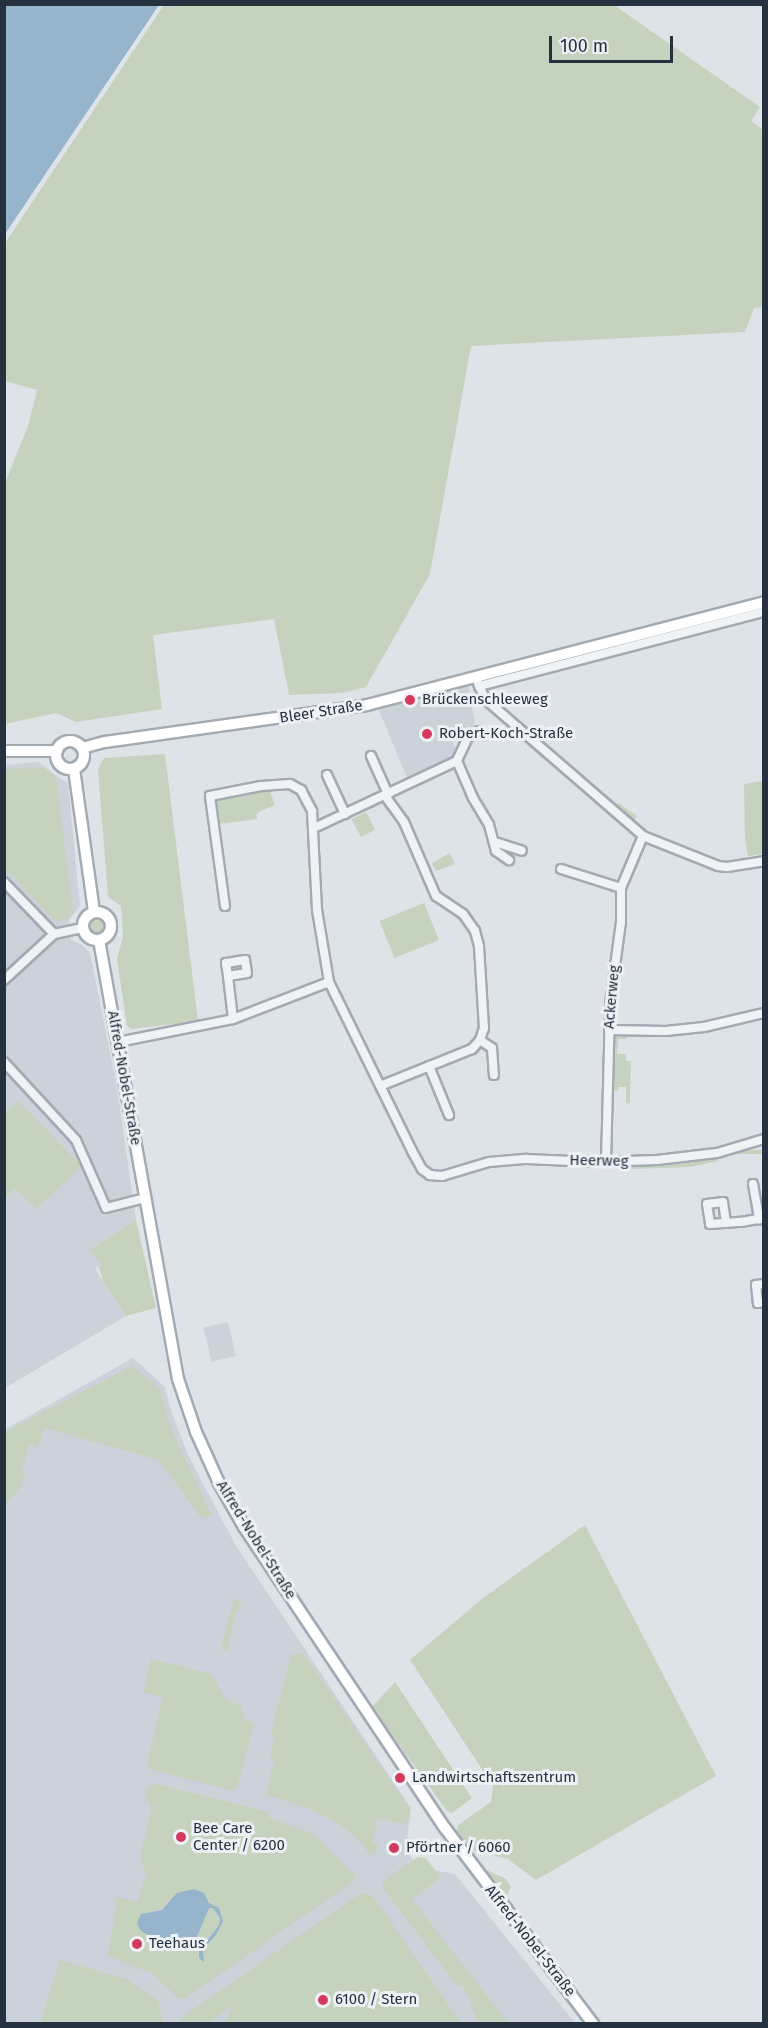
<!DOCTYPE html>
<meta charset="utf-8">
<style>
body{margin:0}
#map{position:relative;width:768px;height:2028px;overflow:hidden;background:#dee3e8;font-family:"Fira Sans",sans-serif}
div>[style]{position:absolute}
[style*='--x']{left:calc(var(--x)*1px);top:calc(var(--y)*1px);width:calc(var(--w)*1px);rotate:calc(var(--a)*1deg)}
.built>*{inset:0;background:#cbd2da;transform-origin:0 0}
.green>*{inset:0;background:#c5d3be;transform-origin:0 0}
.round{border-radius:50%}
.water>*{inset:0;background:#96b4cb}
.roads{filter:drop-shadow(2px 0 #a3aab2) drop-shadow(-2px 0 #a3aab2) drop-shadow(0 2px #a3aab2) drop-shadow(0 -2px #a3aab2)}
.street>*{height:8px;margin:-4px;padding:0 4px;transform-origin:4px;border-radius:4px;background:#f0f3f6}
.secondary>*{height:10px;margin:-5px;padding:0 5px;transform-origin:5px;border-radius:5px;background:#fff}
.secondary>.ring{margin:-5px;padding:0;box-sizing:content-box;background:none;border:10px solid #fff;border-radius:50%}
.dots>*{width:16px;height:16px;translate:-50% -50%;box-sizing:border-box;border:3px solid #edf1f6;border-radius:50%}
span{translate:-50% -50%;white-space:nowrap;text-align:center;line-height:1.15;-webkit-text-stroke:6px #edf1f6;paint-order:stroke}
.poi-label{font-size:15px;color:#263140}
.left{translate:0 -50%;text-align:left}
.street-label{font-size:15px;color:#263140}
.frame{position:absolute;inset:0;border:6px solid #263140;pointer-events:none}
.scale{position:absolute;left:549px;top:36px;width:124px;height:27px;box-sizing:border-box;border:3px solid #263140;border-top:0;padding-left:8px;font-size:18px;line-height:21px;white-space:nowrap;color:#263140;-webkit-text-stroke:4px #edf1f6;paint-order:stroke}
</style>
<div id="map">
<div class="built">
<div style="clip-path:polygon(468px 685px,476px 729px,452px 739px,456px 752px,454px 757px,408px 780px,376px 703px)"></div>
<div style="clip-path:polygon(38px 762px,68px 784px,80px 906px,69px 920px,71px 940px,82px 945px,90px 953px,117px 1088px,136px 1220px,90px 1249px,101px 1265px,95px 1269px,126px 1316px,5px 1388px,5px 765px)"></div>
<div style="left:228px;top:1322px;width:35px;height:25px;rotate:77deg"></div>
<div style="clip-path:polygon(133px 1358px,165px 1387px,171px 1411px,189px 1457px,236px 1546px,411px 1808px,406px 1848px,413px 1860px,408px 1863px,411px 1866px,455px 1874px,575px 2023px,5px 2023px,4px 1430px)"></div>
</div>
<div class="green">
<div style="clip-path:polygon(164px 5px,614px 5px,760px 107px,751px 121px,763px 130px,763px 307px,754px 308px,745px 332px,471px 346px,430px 574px,366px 687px,342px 693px,289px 695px,274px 619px,153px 635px,162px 709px,76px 722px,56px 713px,5px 724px,5px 483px,28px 426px,37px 390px,5px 381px,5px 243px)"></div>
<div style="clip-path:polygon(165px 754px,198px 1021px,132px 1029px,127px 1026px,117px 959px,123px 936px,121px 906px,108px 897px,98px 769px,104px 758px)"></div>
<div style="clip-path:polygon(44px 768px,56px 777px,73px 911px,68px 919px,56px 922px,5px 869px,5px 769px)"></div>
<div style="clip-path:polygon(763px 781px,763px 854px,748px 856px,745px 840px,744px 784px)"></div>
<div style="clip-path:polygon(269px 789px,275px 805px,260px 811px,256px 815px,258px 819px,218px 824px,215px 803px,220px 797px)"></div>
<div style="clip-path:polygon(618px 803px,637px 816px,632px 822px,615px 807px)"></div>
<div style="left:366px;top:812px;width:20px;height:16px;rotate:63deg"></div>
<div style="clip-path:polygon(450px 853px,455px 864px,436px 871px,432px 863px)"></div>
<div style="left:424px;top:903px;width:40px;height:48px;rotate:68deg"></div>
<div class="round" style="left:88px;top:918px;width:16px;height:16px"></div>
<div style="clip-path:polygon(614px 1035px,627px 1036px,627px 1039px,618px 1039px,617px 1054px,626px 1054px,626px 1061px,631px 1061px,630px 1104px,626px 1103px,626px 1087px,618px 1087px,618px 1091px,612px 1091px)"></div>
<div style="clip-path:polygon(18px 1101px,82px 1166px,36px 1209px,15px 1188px,5px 1198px,5px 1114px)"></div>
<div style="left:763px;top:1150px;width:4px;height:40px;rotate:90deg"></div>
<div style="clip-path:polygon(718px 1158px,718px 1161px,690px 1167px,635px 1169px,624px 1167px,671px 1165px)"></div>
<div style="clip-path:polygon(136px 1220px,156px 1308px,126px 1316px,103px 1281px,99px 1267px,101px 1265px,90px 1249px)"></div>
<div style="clip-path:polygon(132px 1366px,159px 1388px,173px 1433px,212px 1515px,201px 1518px,159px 1460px,44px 1428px,38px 1447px,29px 1445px,22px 1470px,24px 1474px,21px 1486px,5px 1506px,5px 1432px)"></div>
<div style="clip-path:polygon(585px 1525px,716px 1776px,536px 1880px,508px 1859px,467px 1849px,457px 1832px,458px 1825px,491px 1802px,493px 1786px,410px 1660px,483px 1598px)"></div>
<div style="clip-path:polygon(234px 1599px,238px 1599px,243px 1609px,237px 1610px,227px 1651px,221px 1648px)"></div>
<div style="clip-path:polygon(303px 1653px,410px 1809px,408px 1824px,377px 1819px,373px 1843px,378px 1844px,375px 1855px,370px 1855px,356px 1837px,335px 1822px,303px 1806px,266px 1795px,274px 1760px,270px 1756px,275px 1736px,271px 1732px,291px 1655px)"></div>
<div style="clip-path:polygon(151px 1659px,212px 1674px,225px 1699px,240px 1705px,245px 1719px,254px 1723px,237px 1788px,234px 1791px,149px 1769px,147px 1764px,163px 1697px,143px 1692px)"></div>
<div style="clip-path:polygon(395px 1682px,472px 1798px,452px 1813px,447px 1811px,372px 1707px)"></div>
<div style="clip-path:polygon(evenodd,156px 1784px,269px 1812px,268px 1817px,314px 1835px,356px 1876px,354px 1881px,186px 1998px,179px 1999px,153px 1974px,108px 1956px,117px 1897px,138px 1902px,146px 1873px,140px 1857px,152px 1808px,144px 1794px,147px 1788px,156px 1784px,168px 1901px,209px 1903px,222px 1913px,216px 1935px,203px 1949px,204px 1962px,199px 1951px,219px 1924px,220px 1918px,213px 1908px,209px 1907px,196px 1939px,171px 1945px,155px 1940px,140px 1930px,141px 1914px,162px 1910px,168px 1901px)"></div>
<div style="clip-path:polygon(418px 1857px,426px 1858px,441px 1878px,412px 1899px,508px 2023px,479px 2023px,470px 2005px,471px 1999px,462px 1986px,456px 1985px,383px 1888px,383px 1882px,388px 1877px)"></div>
<div style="clip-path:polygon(478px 1866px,506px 1879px,511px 1887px,506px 1897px,501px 1897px)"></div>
<div style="clip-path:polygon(361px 1893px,372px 1895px,461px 2023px,223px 2023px,232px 2009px,231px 2005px,211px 2023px,178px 2024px,184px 2016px)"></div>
<div style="clip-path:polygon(60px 1960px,127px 1979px,158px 2001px,163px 2023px,40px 2023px)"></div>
</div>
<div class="water">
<div style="clip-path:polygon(5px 4px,159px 5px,5px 234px,4px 5px)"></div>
<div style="clip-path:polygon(194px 1889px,204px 1893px,209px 1903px,219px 1908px,223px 1921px,216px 1935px,203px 1949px,204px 1962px,199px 1958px,199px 1951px,219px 1925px,220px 1918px,213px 1908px,209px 1908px,196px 1939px,181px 1947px,155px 1940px,140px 1930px,137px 1923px,141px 1914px,162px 1910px,177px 1893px)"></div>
</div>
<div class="roads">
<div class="street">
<div style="--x:476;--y:678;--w:23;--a:67"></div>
<div style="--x:485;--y:699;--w:209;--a:40.9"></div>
<div style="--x:643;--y:836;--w:81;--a:21.8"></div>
<div style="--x:718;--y:866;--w:9;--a:6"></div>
<div style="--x:727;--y:867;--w:37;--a:-9"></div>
<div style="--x:479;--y:686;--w:294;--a:-14.6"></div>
<div style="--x:479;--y:731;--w:13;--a:151"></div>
<div style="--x:468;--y:737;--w:26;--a:115"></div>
<div style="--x:457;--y:761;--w:40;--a:66.6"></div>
<div style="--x:473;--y:798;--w:31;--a:59"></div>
<div style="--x:489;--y:825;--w:27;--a:75"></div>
<div style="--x:496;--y:851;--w:16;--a:35"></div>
<div style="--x:371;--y:756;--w:42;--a:65.9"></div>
<div style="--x:327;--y:775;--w:43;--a:65.2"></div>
<div style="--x:314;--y:828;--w:158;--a:-25.1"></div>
<div style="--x:495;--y:842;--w:28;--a:18"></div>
<div style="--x:561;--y:869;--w:63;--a:17.6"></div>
<div style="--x:4;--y:882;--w:72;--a:46.1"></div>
<div style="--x:225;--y:906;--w:111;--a:-97.8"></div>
<div style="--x:210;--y:796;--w:52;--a:-11.1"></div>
<div style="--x:261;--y:786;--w:29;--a:-4"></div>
<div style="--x:290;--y:784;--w:13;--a:29"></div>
<div style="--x:301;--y:790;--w:24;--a:62"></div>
<div style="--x:312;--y:811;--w:99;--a:87.1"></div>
<div style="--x:317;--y:910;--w:73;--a:80.5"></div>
<div style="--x:329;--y:982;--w:188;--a:63.8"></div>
<div style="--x:412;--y:1151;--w:21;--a:61"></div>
<div style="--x:422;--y:1169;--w:10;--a:37"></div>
<div style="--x:430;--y:1175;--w:12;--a:5"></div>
<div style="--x:442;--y:1176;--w:49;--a:-16.6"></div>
<div style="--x:489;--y:1162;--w:38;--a:-5"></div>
<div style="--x:527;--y:1159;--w:68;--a:2.5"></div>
<div style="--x:595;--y:1162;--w:62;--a:-1.8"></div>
<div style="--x:657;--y:1160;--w:60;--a:-6.7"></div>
<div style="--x:717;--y:1153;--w:49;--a:-16.6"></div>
<div style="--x:228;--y:976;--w:19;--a:-9"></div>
<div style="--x:247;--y:973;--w:13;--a:-99"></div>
<div style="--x:245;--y:960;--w:19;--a:171"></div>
<div style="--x:226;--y:963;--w:13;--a:81"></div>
<div style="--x:228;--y:976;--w:43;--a:83.4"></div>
<div style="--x:4;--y:980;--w:68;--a:-42.6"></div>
<div style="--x:54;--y:934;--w:30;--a:-12"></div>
<div style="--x:609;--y:1030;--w:57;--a:1"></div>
<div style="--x:666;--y:1031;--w:38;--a:-6"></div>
<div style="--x:704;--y:1027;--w:62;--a:-13.1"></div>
<div style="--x:480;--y:1040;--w:14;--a:34"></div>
<div style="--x:492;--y:1048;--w:27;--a:86"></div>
<div style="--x:118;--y:1042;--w:117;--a:-11.3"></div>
<div style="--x:233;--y:1019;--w:103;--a:-21.1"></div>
<div style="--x:4;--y:1062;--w:106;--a:47.3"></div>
<div style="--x:76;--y:1140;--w:74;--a:66.2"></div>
<div style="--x:106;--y:1208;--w:40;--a:-14.4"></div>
<div style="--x:429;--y:1066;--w:53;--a:67.8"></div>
<div style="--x:380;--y:1086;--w:99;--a:-21.9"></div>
<div style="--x:472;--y:1049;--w:12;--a:-48"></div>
<div style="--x:480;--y:1040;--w:13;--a:-72"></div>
<div style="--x:484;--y:1028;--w:82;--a:-93.5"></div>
<div style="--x:479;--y:946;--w:16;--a:-105"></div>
<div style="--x:475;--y:931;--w:21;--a:-125"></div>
<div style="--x:463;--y:914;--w:32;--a:-146"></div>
<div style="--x:436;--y:896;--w:81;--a:-113.4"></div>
<div style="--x:404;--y:822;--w:32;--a:-126"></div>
<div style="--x:606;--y:1162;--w:158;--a:-88.5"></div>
<div style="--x:610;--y:1004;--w:83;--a:-82.4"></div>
<div style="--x:621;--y:922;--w:34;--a:-90"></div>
<div style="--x:621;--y:888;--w:56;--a:-67.1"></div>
<div style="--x:753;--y:1184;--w:36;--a:80"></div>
<div style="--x:726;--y:1223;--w:21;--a:-98"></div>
<div style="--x:723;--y:1202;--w:16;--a:173"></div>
<div style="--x:707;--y:1204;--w:20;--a:81"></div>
<div style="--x:710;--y:1224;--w:31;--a:-4"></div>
<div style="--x:741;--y:1222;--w:23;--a:-10"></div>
<div style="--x:764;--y:1284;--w:8;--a:173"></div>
<div style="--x:756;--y:1285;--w:18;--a:84"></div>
<div style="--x:758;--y:1303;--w:6;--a:-9"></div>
</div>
<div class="secondary">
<div class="ring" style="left:56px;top:741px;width:18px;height:18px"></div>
<div style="--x:82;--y:748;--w:24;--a:-15"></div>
<div style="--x:105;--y:742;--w:265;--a:-8"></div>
<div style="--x:367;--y:705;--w:410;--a:-14.5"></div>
<div style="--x:4;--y:751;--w:53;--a:0"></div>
<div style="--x:74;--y:769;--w:144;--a:82"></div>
<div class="ring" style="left:83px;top:912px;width:18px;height:18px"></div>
<div style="--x:99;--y:940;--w:446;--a:79.8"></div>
<div style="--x:178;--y:1379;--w:56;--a:71.2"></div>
<div style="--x:196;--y:1432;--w:56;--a:65.7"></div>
<div style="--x:219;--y:1483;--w:51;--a:60.4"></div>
<div style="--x:244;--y:1527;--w:362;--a:56.3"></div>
<div style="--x:445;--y:1828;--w:246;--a:52.9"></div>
</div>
</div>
<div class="dots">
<div style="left:410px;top:700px;background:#d53a5e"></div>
<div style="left:427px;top:734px;background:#d53a5e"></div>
<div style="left:400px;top:1778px;background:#d53a5e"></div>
<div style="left:181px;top:1837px;background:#d53a5e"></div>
<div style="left:394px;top:1848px;background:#d53a5e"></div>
<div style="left:137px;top:1944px;background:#d53a5e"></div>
<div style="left:323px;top:2000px;background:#d53a5e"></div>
</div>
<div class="poi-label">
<span class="left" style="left:422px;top:700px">Brückenschleeweg</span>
<span class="left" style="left:439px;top:734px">Robert-Koch-Straße</span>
<span class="left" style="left:412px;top:1778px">Landwirtschaftszentrum</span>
<span class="left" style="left:193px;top:1837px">Bee Care<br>Center / 6200</span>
<span class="left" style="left:406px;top:1848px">Pförtner / 6060</span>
<span class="left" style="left:149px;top:1944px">Teehaus</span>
<span class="left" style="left:335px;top:2000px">6100 / Stern</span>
</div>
<div class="street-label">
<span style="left:321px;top:712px;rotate:-9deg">Bleer Straße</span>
<span style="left:612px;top:997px;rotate:-85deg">Ackerweg</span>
<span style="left:124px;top:1078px;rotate:80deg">Alfred-Nobel-Straße</span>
<span style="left:599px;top:1161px;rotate:1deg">Heerweg</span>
<span style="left:256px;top:1540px;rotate:58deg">Alfred-Nobel-Straße</span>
<span style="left:530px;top:1941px;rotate:52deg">Alfred-Nobel-Straße</span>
</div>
<div class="frame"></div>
<div class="scale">100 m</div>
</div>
